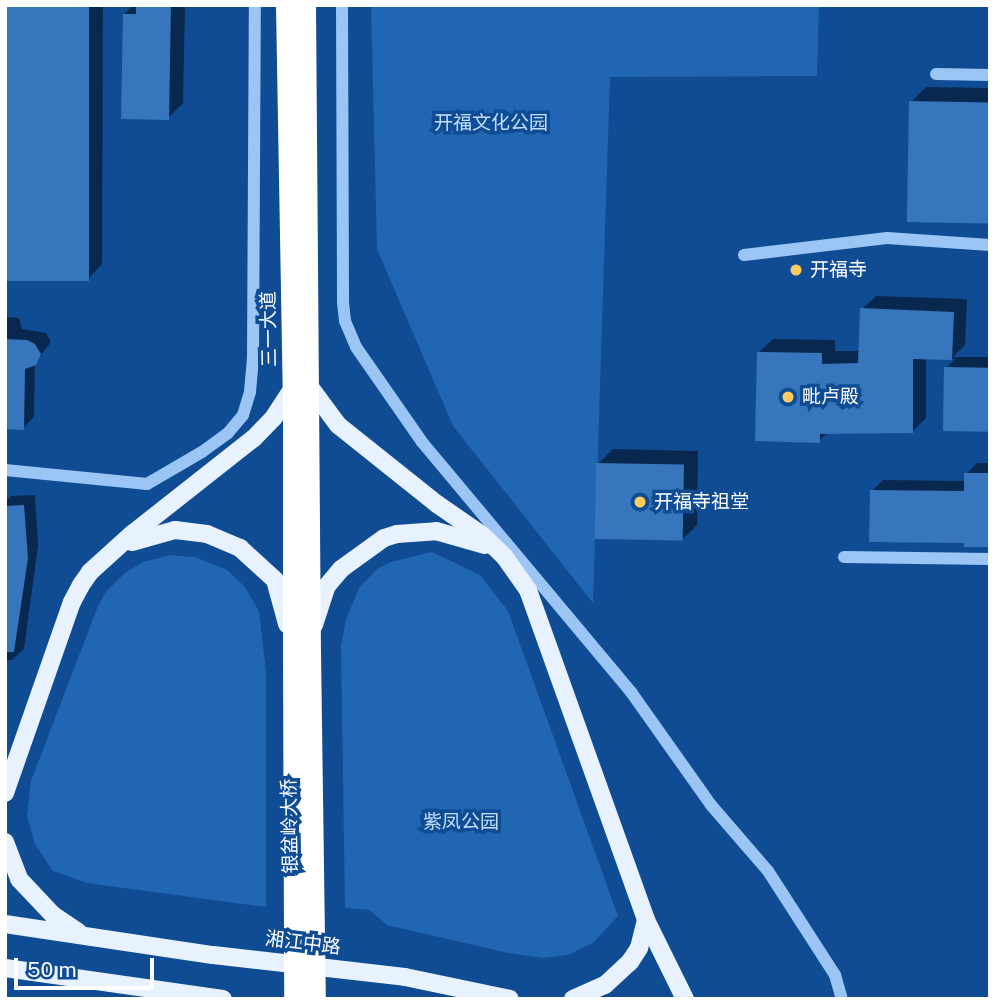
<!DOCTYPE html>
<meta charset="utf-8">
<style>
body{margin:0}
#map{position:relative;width:995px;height:1004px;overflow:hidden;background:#0f4c94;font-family:"Public Sans","Noto Sans SC",sans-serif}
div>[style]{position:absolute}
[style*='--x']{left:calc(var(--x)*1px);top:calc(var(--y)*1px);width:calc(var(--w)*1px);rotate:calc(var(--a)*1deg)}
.green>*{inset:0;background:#2066b3}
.shadow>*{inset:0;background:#0007}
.building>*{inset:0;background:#3776bc;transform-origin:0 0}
.minor>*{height:12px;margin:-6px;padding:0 6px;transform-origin:6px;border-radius:6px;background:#9bc5f4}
.major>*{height:18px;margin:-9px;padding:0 9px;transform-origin:9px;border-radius:9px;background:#e8f2ff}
.highway>*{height:21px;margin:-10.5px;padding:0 10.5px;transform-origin:10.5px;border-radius:10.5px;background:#fff}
.highway-bridge>*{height:21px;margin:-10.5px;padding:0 10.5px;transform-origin:10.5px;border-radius:10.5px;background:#fff}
.dots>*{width:19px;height:19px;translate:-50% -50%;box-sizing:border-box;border:4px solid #0f4c94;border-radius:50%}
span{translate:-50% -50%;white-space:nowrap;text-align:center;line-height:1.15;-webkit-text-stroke:7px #0f4c94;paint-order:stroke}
.park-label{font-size:19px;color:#c3dffe}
.poi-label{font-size:19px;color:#fff}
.left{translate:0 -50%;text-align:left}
.street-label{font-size:19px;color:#fff}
.frame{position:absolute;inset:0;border:7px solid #fff;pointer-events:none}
.scale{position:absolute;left:14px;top:958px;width:140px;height:32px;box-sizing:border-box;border:4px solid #fff;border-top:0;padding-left:9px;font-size:21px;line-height:24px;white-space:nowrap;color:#fff;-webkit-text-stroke:5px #0f4c94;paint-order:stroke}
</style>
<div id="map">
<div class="green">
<div style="clip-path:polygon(371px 5px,819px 5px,817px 76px,610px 77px,593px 603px,453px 426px,377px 249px)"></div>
<div style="clip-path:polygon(432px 552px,480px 575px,508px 611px,618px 916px,594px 942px,568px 955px,543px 958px,508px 953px,387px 925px,369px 910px,345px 908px,341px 646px,346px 619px,359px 588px,377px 569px,391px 562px)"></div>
<div style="clip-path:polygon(170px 555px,195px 557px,227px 570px,244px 586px,259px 611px,266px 672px,266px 907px,87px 883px,53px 871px,35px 844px,27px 816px,31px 781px,98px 606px,106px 592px,126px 572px,143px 562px)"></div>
</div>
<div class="shadow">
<div style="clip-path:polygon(5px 5px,103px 5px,102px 264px,88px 279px)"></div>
<div style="clip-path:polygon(133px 5px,185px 5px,183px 103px,168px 118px,124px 14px)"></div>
<div style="clip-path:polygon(926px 87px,990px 88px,990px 221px,911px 102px)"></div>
<div style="clip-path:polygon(876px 296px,967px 299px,965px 345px,953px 357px,990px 357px,990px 430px,946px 368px,955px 359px,926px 357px,926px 418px,913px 431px,828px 432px,819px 441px,759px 352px,773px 339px,835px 340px,835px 351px,861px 351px,862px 309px)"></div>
<div style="clip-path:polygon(5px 317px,19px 318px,22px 329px,46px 333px,51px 342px,35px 363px,34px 417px,23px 428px,5px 428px)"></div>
<div style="clip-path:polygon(613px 449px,698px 451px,697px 525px,682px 540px,598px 464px)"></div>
<div style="clip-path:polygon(977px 463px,990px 463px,990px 544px,871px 540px,872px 491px,883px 480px,966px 481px,966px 474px)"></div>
<div style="clip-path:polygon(35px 495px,38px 546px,24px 649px,12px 660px,7px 660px,5px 502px,11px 496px)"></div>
</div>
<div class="building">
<div style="left:5px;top:5px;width:84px;height:276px"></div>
<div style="clip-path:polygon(136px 5px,171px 5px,169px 120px,121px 119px,123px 14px,136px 14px)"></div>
<div style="left:909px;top:101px;width:81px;height:121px;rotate:1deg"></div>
<div style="clip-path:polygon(860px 308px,954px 312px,952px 360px,913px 359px,913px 433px,820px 434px,820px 443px,755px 441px,757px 352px,822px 353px,822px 364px,858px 363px)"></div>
<div style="clip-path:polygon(5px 339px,27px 340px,35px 344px,41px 354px,36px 365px,25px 369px,24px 430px,5px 429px)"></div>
<div style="left:944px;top:367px;width:46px;height:64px;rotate:1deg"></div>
<div style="left:596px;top:463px;width:88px;height:76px;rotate:1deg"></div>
<div style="clip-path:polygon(964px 473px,990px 473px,990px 547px,964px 547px,964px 543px,869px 542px,870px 490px,964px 491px)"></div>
<div style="clip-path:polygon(24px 505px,28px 558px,14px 652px,5px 652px,5px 506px)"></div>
</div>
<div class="minor">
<div style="--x:342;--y:5;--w:297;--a:89.8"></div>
<div style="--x:343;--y:302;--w:19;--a:84"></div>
<div style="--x:345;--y:321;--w:28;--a:67"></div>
<div style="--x:356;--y:347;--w:116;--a:55.2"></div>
<div style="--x:422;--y:442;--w:326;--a:50.1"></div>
<div style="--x:631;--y:692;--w:138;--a:54.7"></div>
<div style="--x:711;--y:805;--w:87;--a:49.2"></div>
<div style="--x:768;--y:871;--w:124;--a:57.2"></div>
<div style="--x:835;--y:975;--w:25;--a:74"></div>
<div style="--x:936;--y:74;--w:54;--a:1.1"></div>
<div style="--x:744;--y:255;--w:144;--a:-6.8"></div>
<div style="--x:887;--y:238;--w:103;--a:3.9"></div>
<div style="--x:5;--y:470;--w:143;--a:5.6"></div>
<div style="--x:147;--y:484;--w:64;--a:-30.2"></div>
<div style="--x:202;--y:452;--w:32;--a:-36"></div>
<div style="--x:228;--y:433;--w:23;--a:-50"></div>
<div style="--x:243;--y:415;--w:24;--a:-73"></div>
<div style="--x:250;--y:392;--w:34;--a:-85"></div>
<div style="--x:253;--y:358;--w:353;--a:-89.7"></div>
<div style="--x:844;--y:557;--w:146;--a:0.8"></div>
</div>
<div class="major">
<div style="--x:310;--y:387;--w:47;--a:53.6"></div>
<div style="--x:338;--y:425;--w:127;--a:38.6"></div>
<div style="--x:437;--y:504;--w:55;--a:34.6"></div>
<div style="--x:482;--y:535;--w:30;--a:44"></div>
<div style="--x:504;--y:556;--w:42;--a:54.8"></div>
<div style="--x:528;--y:590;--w:350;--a:70.3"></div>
<div style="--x:646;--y:920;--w:88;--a:63.7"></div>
<div style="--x:132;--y:542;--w:45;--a:-15.6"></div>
<div style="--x:175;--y:530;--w:32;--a:7"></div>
<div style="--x:207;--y:534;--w:36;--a:23"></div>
<div style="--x:240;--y:548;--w:47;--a:42.4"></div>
<div style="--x:275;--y:580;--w:46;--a:74.7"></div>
<div style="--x:314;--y:625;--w:40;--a:-72"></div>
<div style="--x:326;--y:587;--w:23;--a:-50"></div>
<div style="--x:341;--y:569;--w:53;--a:-35.8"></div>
<div style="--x:384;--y:538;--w:14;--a:-17"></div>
<div style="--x:397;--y:534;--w:39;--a:-4"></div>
<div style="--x:436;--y:531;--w:51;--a:15.9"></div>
<div style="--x:5;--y:793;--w:202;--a:-70.7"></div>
<div style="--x:72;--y:602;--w:19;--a:-62"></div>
<div style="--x:81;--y:585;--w:16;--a:-55"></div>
<div style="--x:90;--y:572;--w:57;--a:-42.1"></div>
<div style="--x:132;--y:534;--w:155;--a:-38.2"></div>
<div style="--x:254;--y:438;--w:29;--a:-46"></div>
<div style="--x:274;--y:417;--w:35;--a:-57"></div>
<div style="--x:5;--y:842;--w:40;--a:69"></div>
<div style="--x:19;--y:879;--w:50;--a:46.6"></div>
<div style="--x:53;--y:915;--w:30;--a:34"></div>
<div style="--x:5;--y:924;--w:210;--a:8.5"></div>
<div style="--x:213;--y:955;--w:193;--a:6.5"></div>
<div style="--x:405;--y:977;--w:107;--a:11.8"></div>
<div style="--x:5;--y:968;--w:220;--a:8.1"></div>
<div style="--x:573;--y:999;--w:35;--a:-24"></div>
<div style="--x:605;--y:985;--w:34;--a:-43"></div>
<div style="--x:630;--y:962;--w:17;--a:-57"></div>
<div style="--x:639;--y:948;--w:29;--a:-76"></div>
</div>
<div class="highway">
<div style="--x:286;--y:5;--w:383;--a:89"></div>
<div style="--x:293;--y:388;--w:264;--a:90"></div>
<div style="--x:305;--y:5;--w:647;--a:89.56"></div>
</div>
<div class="highway-bridge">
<div style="--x:293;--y:652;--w:347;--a:89.8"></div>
<div style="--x:310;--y:652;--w:347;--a:89.2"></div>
</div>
<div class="dots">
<div style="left:796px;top:270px;background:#ffcd5e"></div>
<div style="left:788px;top:397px;background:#ffcd5e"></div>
<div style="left:640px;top:502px;background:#ffcd5e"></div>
</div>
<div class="park-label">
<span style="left:491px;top:123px">开福文化公园</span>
<span style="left:461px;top:822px">紫凤公园</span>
</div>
<div class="poi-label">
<span class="left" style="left:810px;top:270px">开福寺</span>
<span class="left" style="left:802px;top:397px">毗卢殿</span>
<span class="left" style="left:654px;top:502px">开福寺祖堂</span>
</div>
<div class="street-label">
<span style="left:269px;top:329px;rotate:-91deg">三一大道</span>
<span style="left:290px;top:826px;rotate:-91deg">银盆岭大桥</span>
<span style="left:303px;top:943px;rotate:7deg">湘江中路</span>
</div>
<div class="frame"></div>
<div class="scale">50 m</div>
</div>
